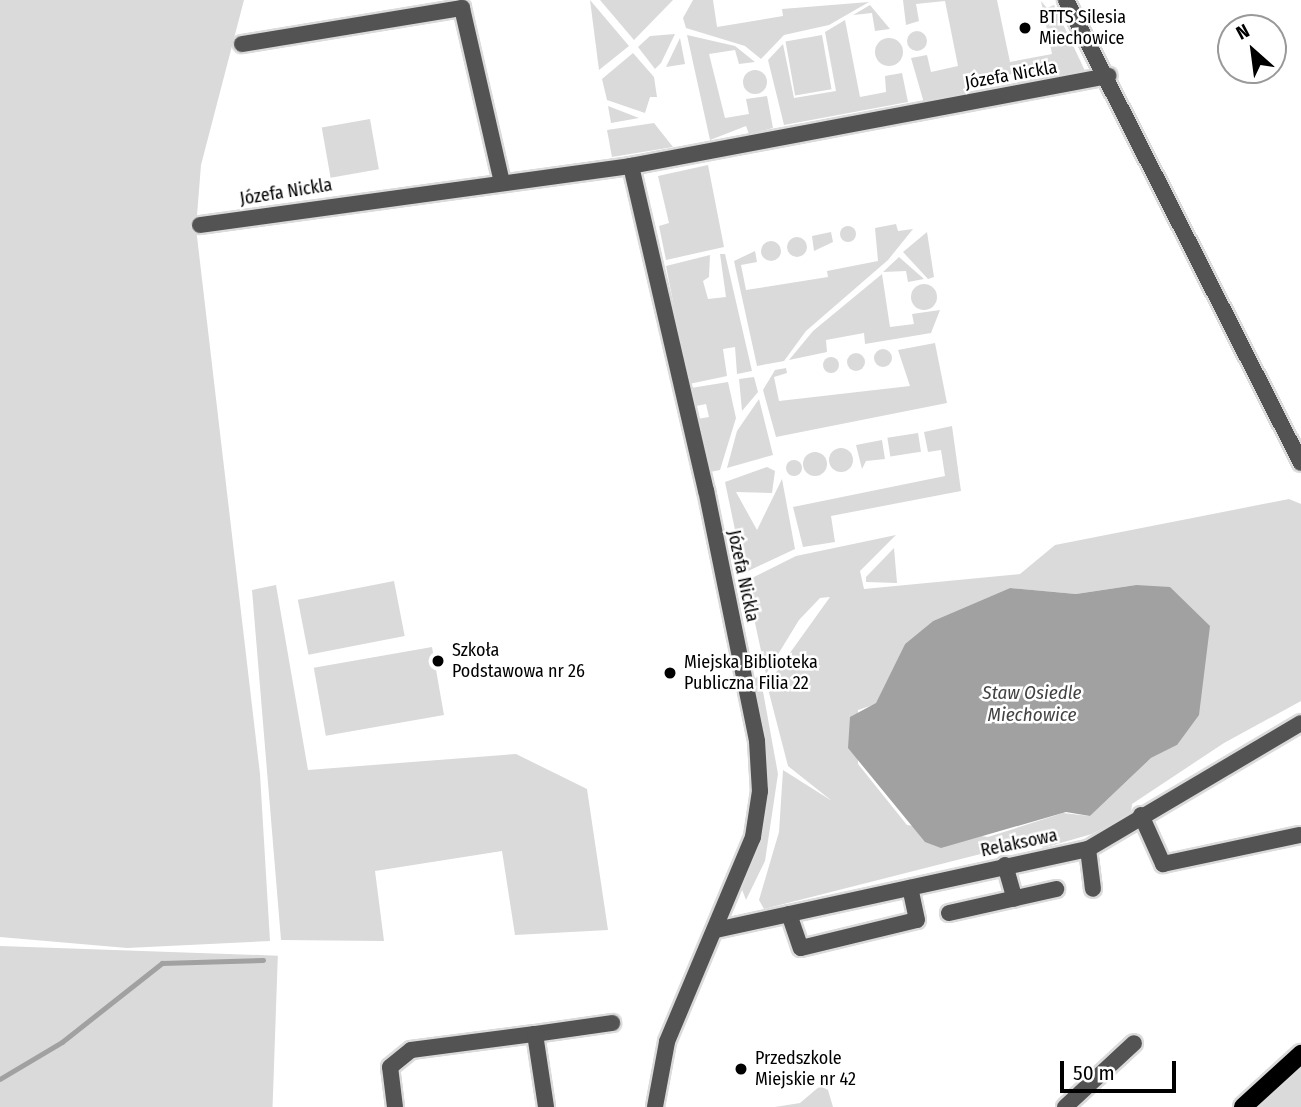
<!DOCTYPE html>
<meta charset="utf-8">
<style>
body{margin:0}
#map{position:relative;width:1301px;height:1107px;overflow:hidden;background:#fff;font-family:"Fira Sans Condensed",sans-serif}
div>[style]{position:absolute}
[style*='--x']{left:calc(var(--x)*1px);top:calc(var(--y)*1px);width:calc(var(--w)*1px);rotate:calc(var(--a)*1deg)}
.green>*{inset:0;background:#dadada;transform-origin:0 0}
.round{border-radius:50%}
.water>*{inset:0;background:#a1a1a1}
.stream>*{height:4.5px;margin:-2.25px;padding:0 2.25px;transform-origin:2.25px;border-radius:2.25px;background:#a1a1a1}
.roads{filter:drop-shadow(2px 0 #dbdbdb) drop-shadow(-2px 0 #dbdbdb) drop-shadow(0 2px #dbdbdb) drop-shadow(0 -2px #dbdbdb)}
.minor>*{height:16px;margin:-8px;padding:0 8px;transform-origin:8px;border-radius:8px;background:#535353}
.major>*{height:18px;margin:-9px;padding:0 9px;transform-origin:9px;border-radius:9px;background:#000}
.dots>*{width:19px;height:19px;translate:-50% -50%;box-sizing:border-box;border:4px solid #fff;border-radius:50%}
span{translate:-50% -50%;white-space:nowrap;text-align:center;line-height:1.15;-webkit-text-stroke:5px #fff;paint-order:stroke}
.poi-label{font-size:18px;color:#000}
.left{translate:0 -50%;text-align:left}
.street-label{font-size:18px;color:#000}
.water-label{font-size:19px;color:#424242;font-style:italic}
.north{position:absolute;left:1217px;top:14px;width:70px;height:70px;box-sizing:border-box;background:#fff;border:2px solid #999;border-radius:50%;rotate:332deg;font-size:19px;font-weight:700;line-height:28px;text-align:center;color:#000}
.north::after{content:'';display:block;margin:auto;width:24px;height:32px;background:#000;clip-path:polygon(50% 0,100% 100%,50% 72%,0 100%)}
.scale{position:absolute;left:1060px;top:1061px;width:116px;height:32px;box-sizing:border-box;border:4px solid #000;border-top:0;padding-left:9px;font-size:21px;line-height:24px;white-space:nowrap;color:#000;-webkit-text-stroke:5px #fff;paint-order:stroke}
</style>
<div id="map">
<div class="green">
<div style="clip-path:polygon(0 0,244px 0,201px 165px,196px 228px,260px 774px,270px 941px,127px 948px,0 937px)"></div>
<div style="clip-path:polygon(590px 0,629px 46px,599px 70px)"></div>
<div style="clip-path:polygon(600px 0,673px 0,634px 40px)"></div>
<div style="clip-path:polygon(693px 0,713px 0,717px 27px,783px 16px,782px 9px,869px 2px,829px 25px,784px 35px,761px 59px,745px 46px,686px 28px,683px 18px)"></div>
<div style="clip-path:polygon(903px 0,997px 0,1010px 62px,1052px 54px,1041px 1px,1047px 8px,1054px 5px,1086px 73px,1019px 85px,1012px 74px,965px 84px,965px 97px,924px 103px,911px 58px,927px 55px,931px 72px,958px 66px,945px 1px,916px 4px,919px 21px,906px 25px)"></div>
<div style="clip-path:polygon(870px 5px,890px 29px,875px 31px,872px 13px,853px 15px)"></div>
<div style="clip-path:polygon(845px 20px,860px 97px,886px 92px,885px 76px,902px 73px,908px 102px,784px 125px,768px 60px,783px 44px,794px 98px,836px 91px,825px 32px)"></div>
<div class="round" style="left:907px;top:31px;width:20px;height:20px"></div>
<div style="clip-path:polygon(675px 34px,661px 63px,655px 69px,638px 47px,650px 36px)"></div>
<div style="clip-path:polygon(687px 35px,735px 46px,755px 62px,739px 64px,735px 50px,709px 54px,725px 118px,749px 114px,746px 99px,767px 96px,773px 128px,749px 134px,746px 126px,710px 140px)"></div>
<div style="left:822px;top:35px;width:55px;height:37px;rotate:80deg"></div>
<div style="clip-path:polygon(680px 38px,685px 64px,666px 67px)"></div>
<div class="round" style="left:875px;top:38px;width:28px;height:28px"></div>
<div style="clip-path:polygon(633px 53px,654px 77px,657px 97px,650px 97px,645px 113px,607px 100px,602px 79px)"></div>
<div class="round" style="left:743px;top:70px;width:24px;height:24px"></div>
<div style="clip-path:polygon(608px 106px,639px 118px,611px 123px)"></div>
<div style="left:370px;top:119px;width:51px;height:49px;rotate:80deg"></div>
<div style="clip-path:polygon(654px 123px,673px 147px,612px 157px,607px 130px)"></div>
<div style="clip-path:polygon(708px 165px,724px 247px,666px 260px,659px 226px,669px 223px,658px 176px)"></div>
<div style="clip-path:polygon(896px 224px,898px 231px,913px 229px,888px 260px,806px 331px,784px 361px,757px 366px,734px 261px,755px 251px,757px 262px,741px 265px,746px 290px,828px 277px,827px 271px,878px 261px,875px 228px)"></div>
<div class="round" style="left:840px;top:226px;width:16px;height:16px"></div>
<div style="clip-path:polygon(831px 232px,833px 242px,814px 251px,812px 236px)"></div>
<div style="clip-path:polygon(927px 232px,934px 277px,928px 279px,903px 252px)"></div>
<div class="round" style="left:787px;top:237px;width:20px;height:20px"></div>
<div class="round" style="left:761px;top:241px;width:20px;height:20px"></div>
<div style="clip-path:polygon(720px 254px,725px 254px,752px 371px,737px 374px,735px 347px,723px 349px,727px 376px,689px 384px,666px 266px,710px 255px,709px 277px,703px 281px,708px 299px,726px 297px)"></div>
<div style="clip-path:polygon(899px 257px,924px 279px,908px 282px,906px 271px,883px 272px)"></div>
<div style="clip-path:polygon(882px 274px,890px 327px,914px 324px,912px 314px,940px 310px,931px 333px,865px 344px,864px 333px,826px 340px,827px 352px,789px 360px,813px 331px)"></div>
<div class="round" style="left:911px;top:284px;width:26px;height:26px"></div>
<div style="clip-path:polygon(935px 343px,947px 403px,776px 437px,763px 390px,775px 370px,786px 368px,787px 373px,774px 377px,779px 401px,910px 386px,898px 350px)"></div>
<div class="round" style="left:874px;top:349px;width:18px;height:18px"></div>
<div class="round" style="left:847px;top:353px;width:18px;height:18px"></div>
<div class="round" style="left:823px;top:357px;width:16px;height:16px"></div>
<div style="clip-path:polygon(754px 377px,758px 392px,742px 411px,739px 379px)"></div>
<div style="clip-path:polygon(728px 382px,736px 418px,720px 470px,710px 472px,697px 419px,709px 417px,706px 404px,696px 406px,691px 388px)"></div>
<div style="clip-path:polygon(759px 399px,773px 455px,727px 468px,737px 431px)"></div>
<div style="clip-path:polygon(952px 426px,961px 491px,831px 516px,835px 542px,803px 547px,793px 507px,945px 476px,941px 450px,928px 452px,924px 432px)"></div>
<div style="left:918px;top:433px;width:19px;height:31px;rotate:81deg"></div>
<div style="clip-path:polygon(882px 440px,885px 459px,866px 461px,862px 469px,856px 445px)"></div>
<div class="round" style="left:829px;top:448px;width:24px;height:24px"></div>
<div class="round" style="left:803px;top:452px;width:24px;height:24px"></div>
<div class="round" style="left:786px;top:460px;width:16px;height:16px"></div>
<div style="clip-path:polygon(767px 467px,775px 471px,772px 493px,736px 492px,757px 530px,782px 479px,795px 549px,744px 573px,725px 482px)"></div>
<div style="clip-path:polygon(evenodd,1289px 499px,1301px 504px,1301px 701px,1224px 743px,1132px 804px,1131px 813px,1092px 834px,1043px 848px,1036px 840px,764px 909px,759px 900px,779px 832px,783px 770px,832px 801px,788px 766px,767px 685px,830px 597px,820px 598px,799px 620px,766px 674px,746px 581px,796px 556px,896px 535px,860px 571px,864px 589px,1020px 574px,1055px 545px,1289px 499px,1136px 585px,1177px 745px,1151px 758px,1090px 816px,1063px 813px,988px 837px,907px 825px,858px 764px,858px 710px,876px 704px,905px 644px,933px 621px,1010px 588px,1076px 594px,1136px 585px)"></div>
<div style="clip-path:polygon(894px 548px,897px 583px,866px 582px,866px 577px)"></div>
<div style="left:394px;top:581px;width:56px;height:98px;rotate:79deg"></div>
<div style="clip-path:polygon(276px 585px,308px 770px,516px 754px,587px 789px,608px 930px,515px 935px,502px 851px,375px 871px,384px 941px,281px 940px,252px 590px)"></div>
<div style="left:432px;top:647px;width:69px;height:120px;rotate:80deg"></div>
<div style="clip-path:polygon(760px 675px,778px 774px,765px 861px,746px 900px,741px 887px,767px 782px,751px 681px)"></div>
<div style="left:0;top:946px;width:278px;height:161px;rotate:2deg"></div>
<div style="clip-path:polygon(1301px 1068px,1301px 1107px,1259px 1107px)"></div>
<div style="clip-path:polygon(820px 1086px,828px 1090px,833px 1107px,775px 1107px,800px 1103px)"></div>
</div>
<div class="water">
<div style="clip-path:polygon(1136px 585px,1170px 587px,1210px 626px,1199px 715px,1177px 745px,1151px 758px,1090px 816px,1066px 812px,941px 848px,925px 842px,848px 748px,850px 717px,876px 703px,905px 644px,933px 621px,1010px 588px,1076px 594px)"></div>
</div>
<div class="stream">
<div style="--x:0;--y:1079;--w:72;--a:-30.8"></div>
<div style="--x:62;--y:1042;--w:127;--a:-38.3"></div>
<div style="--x:162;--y:963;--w:101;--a:-1.7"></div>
</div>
<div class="roads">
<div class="minor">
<div style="--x:1066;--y:0;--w:519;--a:63.09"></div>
<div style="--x:242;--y:44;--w:223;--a:-9.3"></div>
<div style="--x:462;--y:8;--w:179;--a:77.1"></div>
<div style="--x:631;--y:166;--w:333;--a:77"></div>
<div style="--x:706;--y:490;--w:256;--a:78.5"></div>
<div style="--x:757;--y:741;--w:50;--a:86.6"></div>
<div style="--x:760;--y:791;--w:47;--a:98.7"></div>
<div style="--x:753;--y:837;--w:222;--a:112.8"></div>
<div style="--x:667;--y:1042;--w:66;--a:100.5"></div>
<div style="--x:200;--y:225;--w:435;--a:-7.8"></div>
<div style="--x:631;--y:166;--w:486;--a:-10.7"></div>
<div style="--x:1141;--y:815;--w:54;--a:65.8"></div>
<div style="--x:1163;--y:864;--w:139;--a:-12"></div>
<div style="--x:1088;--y:849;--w:40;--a:82.9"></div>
<div style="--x:1005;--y:865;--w:35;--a:74"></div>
<div style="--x:949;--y:913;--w:110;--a:-12.6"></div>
<div style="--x:789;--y:914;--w:36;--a:71"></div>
<div style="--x:801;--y:948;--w:119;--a:-13.6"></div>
<div style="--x:917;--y:920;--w:33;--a:-102"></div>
<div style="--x:716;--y:930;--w:381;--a:-12.3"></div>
<div style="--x:1088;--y:849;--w:247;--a:-30.6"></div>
<div style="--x:535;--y:1034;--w:78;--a:-8.1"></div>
<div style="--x:395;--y:1107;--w:40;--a:-97.1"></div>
<div style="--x:390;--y:1067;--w:27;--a:-39"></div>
<div style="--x:411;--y:1050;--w:125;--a:-7.4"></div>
<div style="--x:535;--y:1034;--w:74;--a:81.4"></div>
<div style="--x:1065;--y:1107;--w:94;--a:-42.8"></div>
</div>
<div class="major">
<div style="--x:1243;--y:1107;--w:79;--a:-42.4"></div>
</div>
</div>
<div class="dots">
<div style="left:1025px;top:28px;background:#000"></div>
<div style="left:438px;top:661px;background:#000"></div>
<div style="left:670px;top:673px;background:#000"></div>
<div style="left:741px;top:1069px;background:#000"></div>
</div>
<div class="poi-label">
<span class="left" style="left:1039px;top:28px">BTTS Silesia<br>Miechowice</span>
<span class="left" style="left:452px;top:661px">Szkoła<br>Podstawowa nr 26</span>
<span class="left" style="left:684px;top:673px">Miejska Biblioteka<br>Publiczna Filia 22</span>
<span class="left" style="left:755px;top:1069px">Przedszkole<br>Miejskie nr 42</span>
</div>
<div class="street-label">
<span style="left:1011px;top:75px;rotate:-10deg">Józefa Nickla</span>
<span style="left:286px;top:192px;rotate:-9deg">Józefa Nickla</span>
<span style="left:743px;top:576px;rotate:78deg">Józefa Nickla</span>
<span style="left:1019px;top:843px;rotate:-12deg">Relaksowa</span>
</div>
<div class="water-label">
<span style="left:1032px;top:704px">Staw Osiedle<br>Miechowice</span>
</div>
<div class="north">N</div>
<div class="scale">50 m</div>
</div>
